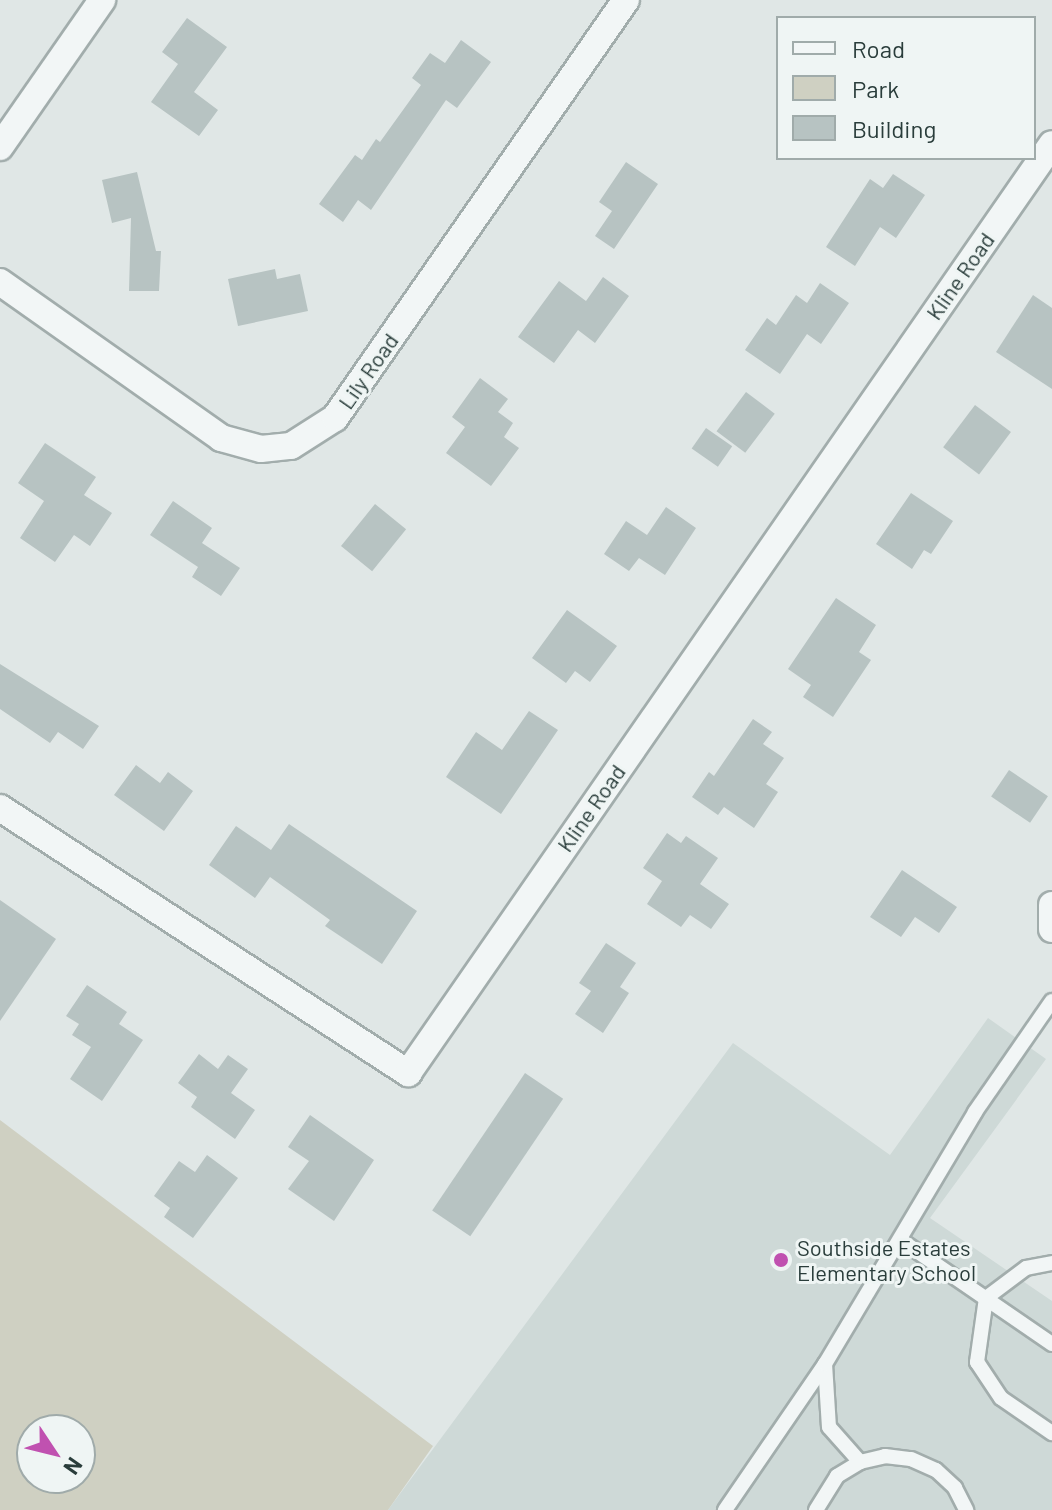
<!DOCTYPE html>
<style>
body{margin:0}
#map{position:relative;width:1052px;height:1510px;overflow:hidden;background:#e0e7e6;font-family:Barlow,sans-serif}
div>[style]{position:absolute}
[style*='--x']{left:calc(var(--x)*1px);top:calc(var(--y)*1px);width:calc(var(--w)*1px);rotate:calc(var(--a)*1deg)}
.built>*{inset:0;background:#ced9d7}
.green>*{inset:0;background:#cfd0c2}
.building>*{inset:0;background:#b7c3c2;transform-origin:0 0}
.roads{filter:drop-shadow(2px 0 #a2adac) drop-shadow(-2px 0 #a2adac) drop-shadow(0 2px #a2adac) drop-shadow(0 -2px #a2adac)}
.service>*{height:14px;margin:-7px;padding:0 7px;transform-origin:7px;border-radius:7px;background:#f2f6f6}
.minor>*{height:26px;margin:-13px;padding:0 13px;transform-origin:13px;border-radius:13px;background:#f2f6f6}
.dots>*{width:22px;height:22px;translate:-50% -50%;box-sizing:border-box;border:4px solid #eff5f4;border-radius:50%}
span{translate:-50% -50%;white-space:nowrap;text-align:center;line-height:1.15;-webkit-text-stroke:6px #eff5f4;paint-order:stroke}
.street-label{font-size:22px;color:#2a3d3b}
.poi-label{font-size:22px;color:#2a3d3b}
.left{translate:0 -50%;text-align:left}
.legend{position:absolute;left:776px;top:16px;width:260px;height:144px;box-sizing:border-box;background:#eff5f4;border:2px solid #a0abaa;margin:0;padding:10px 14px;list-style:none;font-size:24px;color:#2a3d3b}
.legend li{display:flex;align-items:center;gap:16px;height:40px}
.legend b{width:40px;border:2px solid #a0abaa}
.north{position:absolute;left:16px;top:1414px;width:80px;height:80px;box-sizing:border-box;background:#eff5f4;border:2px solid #a0abaa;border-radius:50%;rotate:125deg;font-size:22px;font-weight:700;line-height:32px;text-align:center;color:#2a3d3b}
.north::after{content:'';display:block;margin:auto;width:28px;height:36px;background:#c051b0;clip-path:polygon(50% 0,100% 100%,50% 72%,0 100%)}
</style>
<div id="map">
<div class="built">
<div style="clip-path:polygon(988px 1018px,1046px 1059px,930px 1218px,1052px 1301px,1052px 1510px,388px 1510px,733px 1043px,890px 1155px)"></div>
</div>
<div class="green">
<div style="clip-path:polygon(evenodd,0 1120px,433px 1446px,388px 1510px,0 1510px,0 1120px,32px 1430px,80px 1430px,80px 1478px,32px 1478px,32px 1430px)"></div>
</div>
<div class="building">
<div style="clip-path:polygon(187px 18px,227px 47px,194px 92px,218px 110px,199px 136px,151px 102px,178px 64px,162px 52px)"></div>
<div style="clip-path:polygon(461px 40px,491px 62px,457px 108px,446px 100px,371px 210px,358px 200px,343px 222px,319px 204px,355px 155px,362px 160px,376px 139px,380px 142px,421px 85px,412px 78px,430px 53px,445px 63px)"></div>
<div style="clip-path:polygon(626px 162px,658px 184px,614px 249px,595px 236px,612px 211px,599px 202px)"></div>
<div style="clip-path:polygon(137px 172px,156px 251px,161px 251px,159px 291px,129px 291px,131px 218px,112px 223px,102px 180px)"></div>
<div style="clip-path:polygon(893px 174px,925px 195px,896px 238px,880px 227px,855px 266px,826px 247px,870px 179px,883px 188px)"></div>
<div style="clip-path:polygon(275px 269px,277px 279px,300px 274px,308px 311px,238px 326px,228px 279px)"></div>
<div style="clip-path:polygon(603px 277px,629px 296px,595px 343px,578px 330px,554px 363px,518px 337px,559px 281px,586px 301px)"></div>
<div style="clip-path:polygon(820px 283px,849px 303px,821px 344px,807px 334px,780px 374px,745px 350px,767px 318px,776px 325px,796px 295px,807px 303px)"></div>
<div style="clip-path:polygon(1033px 295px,1052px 308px,1052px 389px,996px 352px)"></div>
<div style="clip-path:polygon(480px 378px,508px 399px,498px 412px,513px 423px,504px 437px,519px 448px,491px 486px,446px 453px,465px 427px,452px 417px)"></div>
<div style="left:746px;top:392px;width:36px;height:49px;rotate:37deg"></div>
<div style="left:975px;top:405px;width:45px;height:53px;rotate:37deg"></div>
<div style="left:706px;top:428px;width:32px;height:25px;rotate:35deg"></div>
<div style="clip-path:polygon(45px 443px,96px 477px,84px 495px,112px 513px,90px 546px,74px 535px,55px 562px,20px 538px,44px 501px,18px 483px)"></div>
<div style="clip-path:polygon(911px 493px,953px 521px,931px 554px,924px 550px,912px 569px,876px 544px)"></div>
<div style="clip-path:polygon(173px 501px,212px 528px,202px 543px,240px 568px,221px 596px,192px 577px,198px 567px,150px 535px)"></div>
<div style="left:375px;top:504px;width:40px;height:54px;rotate:39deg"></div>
<div style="clip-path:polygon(666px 507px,696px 528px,665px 575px,639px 558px,629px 571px,604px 554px,626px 521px,647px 535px)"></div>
<div style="clip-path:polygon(836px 598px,876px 625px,859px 652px,871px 660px,833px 717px,803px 697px,811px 685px,788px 669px)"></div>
<div style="clip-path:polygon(567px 610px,617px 646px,590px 682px,575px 671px,566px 683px,532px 658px)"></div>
<div style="clip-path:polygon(0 664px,99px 726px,83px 749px,58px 732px,50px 743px,0 709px)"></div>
<div style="clip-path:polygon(529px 711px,558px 730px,501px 814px,446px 777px,476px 732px,502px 750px)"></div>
<div style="clip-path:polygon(753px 719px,772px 732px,763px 744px,784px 758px,766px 784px,778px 792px,754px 828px,724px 807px,718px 815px,692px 797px,709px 772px,714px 776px)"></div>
<div style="clip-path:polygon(136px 765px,160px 783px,168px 772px,193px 791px,164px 831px,114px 795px)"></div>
<div style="left:1009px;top:770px;width:47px;height:32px;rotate:34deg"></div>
<div style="clip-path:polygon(289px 824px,417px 911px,382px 964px,325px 926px,330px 920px,270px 877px,255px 898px,209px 865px,236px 826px,271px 850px)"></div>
<div style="clip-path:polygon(667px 833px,681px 843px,686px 836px,718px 858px,700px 884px,729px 904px,711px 929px,690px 915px,681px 927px,647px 904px,662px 881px,643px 868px)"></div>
<div style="clip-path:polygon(902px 870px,957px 907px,939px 933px,915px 917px,901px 937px,870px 917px)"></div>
<div style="clip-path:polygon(0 900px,56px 939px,0 1021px)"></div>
<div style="clip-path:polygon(606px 943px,636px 963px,620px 987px,629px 993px,603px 1033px,575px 1014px,591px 991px,579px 983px)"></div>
<div style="clip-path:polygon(87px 985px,127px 1012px,119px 1024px,143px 1040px,102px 1101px,70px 1079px,91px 1047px,72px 1035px,79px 1024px,66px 1016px)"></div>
<div style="clip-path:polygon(199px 1054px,218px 1069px,228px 1055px,248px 1069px,231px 1093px,255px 1110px,235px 1139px,191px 1107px,197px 1097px,178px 1083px)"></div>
<div style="left:525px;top:1073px;width:46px;height:166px;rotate:34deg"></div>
<div style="clip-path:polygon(310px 1115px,374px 1160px,334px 1221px,288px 1189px,309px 1161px,288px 1147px)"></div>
<div style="clip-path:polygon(207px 1155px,238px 1178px,193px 1238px,164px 1217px,170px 1208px,154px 1196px,179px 1161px,195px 1172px)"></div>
</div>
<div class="roads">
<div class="service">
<div style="--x:902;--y:1241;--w:182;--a:34.5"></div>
<div style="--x:1052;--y:1263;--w:26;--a:169"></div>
<div style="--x:1026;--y:1268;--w:50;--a:143.1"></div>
<div style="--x:986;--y:1298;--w:65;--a:98"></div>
<div style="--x:977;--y:1362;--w:43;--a:56.3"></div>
<div style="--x:1001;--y:1398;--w:62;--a:34.5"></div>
<div style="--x:825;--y:1364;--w:63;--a:86.4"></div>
<div style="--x:829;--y:1427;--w:47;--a:48.5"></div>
<div style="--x:725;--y:1510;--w:177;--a:-55.6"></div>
<div style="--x:825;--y:1364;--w:293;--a:-59.2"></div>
<div style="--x:975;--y:1112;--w:135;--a:-55.3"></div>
<div style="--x:816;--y:1510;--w:40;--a:-58"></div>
<div style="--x:837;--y:1476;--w:27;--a:-31"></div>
<div style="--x:860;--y:1462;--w:26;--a:-13"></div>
<div style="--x:885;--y:1456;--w:26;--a:7"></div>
<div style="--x:911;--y:1459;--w:27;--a:24"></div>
<div style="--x:936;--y:1470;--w:26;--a:43"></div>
<div style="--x:955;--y:1488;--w:25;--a:63"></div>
</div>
<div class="minor">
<div style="--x:0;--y:147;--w:179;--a:-55.2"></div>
<div style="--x:0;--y:282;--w:271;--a:35.2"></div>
<div style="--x:221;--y:438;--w:41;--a:15.4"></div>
<div style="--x:261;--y:449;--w:30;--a:-6"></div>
<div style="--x:291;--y:446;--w:52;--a:-32.5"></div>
<div style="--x:335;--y:418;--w:509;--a:-55.16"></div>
<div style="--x:0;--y:808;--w:487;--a:33"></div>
<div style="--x:408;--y:1073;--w:1130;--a:-55.27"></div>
<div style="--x:1052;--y:905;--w:24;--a:90"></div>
</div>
</div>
<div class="dots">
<div style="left:781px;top:1260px;background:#c051b0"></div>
</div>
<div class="street-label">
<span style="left:960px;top:276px;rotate:-55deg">Kline Road</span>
<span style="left:368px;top:371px;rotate:-55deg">Lily Road</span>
<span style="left:591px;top:808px;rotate:-55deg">Kline Road</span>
</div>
<div class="poi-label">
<span class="left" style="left:797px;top:1260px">Southside Estates<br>Elementary School</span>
</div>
<ul class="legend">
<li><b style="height:10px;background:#f2f6f6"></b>Road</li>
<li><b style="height:22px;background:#cfd0c2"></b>Park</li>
<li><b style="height:22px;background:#b7c3c2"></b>Building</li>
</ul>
<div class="north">N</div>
</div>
